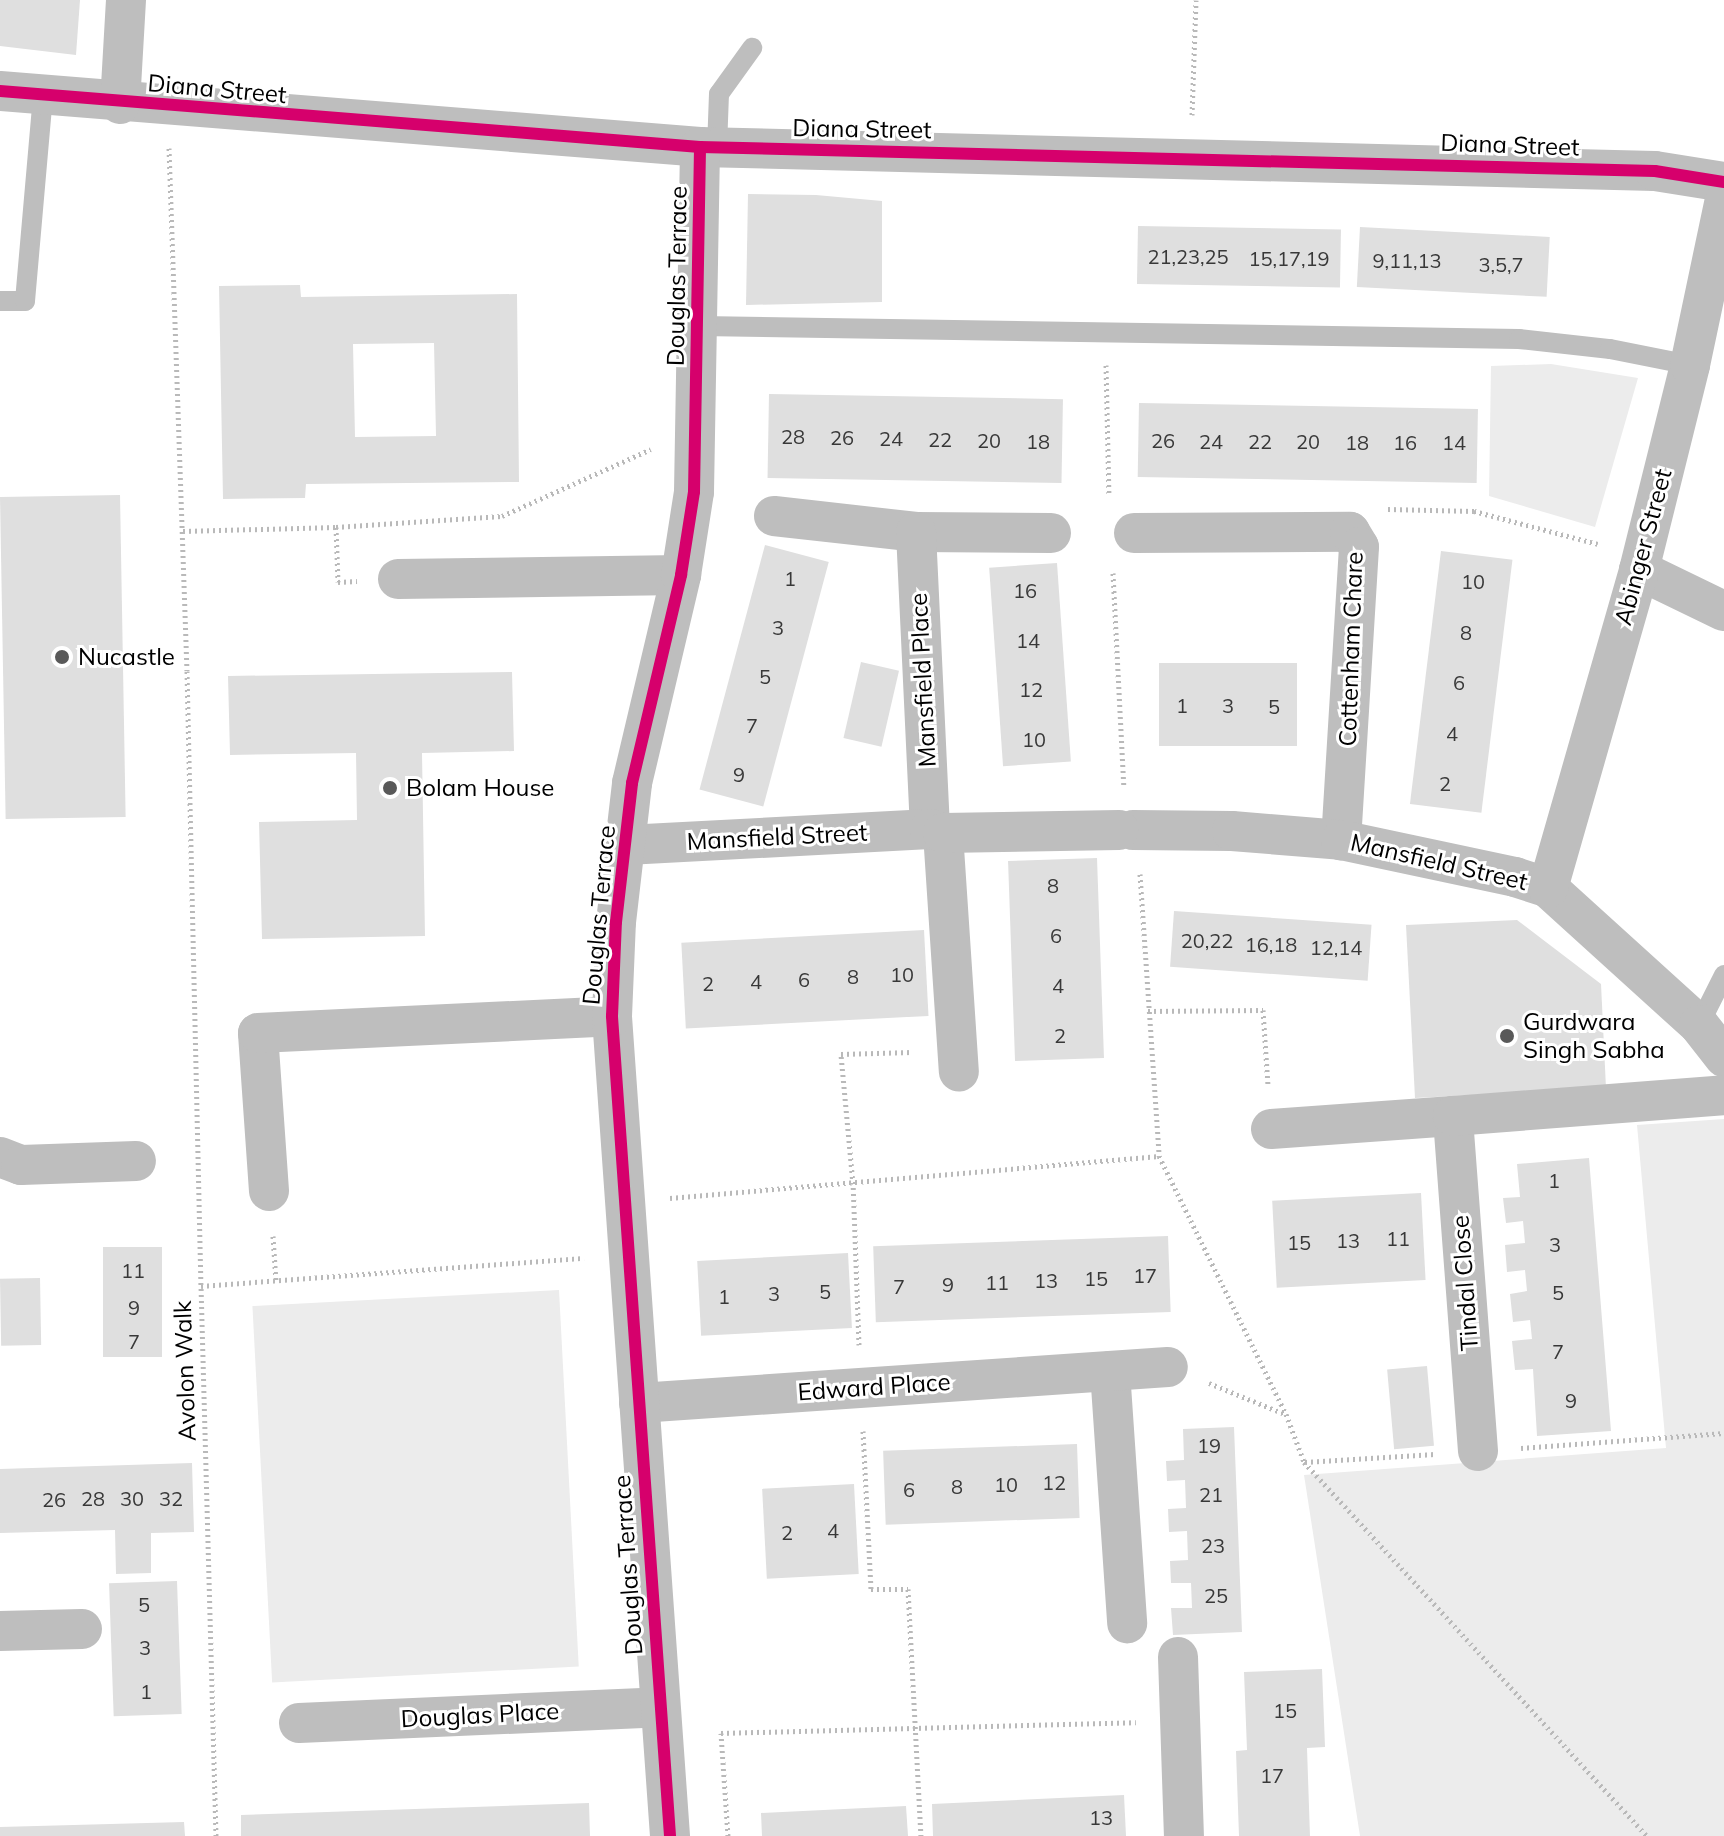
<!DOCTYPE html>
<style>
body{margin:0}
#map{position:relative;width:1724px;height:1836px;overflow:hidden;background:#fff;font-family:Mulish,sans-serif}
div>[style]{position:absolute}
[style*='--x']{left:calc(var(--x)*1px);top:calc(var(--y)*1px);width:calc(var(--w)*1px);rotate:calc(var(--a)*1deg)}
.green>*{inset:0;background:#ececec;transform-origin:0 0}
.building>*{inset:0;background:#dfdfdf;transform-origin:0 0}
.path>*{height:5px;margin-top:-2.5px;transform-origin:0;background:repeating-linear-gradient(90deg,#b9b9b9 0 2px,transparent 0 6px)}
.lane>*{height:20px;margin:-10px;padding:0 10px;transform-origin:10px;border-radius:10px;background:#bebebe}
.street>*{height:40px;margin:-20px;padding:0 20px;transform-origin:20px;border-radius:20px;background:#bebebe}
.cycleway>*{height:12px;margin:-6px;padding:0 6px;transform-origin:6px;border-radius:6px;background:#d6006c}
.dots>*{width:22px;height:22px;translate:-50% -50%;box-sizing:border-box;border:4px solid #fff;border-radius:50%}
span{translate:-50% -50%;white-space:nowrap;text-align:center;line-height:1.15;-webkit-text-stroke:6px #fff;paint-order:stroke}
.number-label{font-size:20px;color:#383838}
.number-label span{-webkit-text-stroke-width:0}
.street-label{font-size:24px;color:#000}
.poi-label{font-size:24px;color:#000}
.left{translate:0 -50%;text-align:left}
</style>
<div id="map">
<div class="green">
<div style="clip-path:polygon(1551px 364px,1638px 378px,1595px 527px,1489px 496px,1491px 366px)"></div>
<div style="clip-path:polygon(1724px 1119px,1724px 1836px,1360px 1836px,1304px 1475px,1666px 1448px,1637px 1125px)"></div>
<div style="left:559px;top:1290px;width:377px;height:307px;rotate:87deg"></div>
</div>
<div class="building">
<div style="clip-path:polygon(0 0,80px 0,76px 55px,0 46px)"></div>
<div style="clip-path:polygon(748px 194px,816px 195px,882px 201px,882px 302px,746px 305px)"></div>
<div style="left:1138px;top:226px;width:203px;height:58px;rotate:1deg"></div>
<div style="left:1360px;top:227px;width:190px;height:60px;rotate:3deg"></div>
<div style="clip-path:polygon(evenodd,300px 285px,301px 297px,517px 294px,519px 482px,306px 484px,305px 498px,223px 499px,219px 286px,300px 285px,434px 343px,436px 436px,355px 437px,353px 344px,434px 343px)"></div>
<div style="left:769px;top:394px;width:294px;height:84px;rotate:1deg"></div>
<div style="left:1139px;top:403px;width:339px;height:74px;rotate:1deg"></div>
<div style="left:120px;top:495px;width:322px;height:120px;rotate:89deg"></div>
<div style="left:765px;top:545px;width:66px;height:253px;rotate:15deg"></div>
<div style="left:1441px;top:551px;width:72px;height:255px;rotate:7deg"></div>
<div style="left:1057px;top:563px;width:199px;height:68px;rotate:86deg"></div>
<div style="left:861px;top:662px;width:39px;height:78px;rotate:13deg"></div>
<div style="left:1159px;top:663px;width:138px;height:83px"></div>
<div style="clip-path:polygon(512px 672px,514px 751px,422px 753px,425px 936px,262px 939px,259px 822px,357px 820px,356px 753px,230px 755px,228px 676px)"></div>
<div style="left:1097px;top:858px;width:200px;height:89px;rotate:88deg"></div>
<div style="left:1174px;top:911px;width:198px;height:56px;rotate:4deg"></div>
<div style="clip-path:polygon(1517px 920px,1601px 984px,1606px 1088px,1415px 1098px,1406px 925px)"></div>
<div style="left:924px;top:930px;width:86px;height:243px;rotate:87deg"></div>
<div style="clip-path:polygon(1589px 1158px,1611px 1431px,1537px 1436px,1533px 1369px,1515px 1370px,1512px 1341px,1532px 1339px,1530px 1320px,1513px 1322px,1510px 1294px,1527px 1291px,1525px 1270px,1507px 1272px,1505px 1245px,1525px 1243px,1523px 1221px,1506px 1223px,1503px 1198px,1520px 1197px,1517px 1164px)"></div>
<div style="left:1421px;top:1193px;width:87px;height:149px;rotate:87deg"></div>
<div style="left:1168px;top:1236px;width:76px;height:295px;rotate:88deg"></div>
<div style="left:162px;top:1247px;width:110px;height:59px;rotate:90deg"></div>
<div style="left:848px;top:1253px;width:75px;height:151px;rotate:87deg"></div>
<div style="left:40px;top:1278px;width:67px;height:40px;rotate:89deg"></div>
<div style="left:1427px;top:1366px;width:80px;height:40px;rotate:85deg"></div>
<div style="clip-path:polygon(1234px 1427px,1242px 1632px,1173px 1635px,1171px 1608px,1192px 1608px,1191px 1583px,1171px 1583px,1170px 1561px,1188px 1560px,1187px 1531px,1169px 1532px,1168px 1509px,1186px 1508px,1185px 1480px,1167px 1481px,1166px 1461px,1184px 1460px,1183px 1429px)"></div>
<div style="left:1077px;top:1444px;width:74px;height:194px;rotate:88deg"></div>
<div style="clip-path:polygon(192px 1463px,194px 1532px,151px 1533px,151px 1573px,116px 1574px,115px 1530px,0 1533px,0 1469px)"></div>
<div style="left:854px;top:1484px;width:90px;height:92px;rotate:87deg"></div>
<div style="left:177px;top:1581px;width:133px;height:68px;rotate:88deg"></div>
<div style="clip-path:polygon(1322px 1669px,1325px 1747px,1307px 1748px,1310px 1836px,1239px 1836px,1236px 1751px,1247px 1750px,1244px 1672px)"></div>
<div style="clip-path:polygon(1124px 1795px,1126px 1836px,933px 1836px,932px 1804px)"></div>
<div style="clip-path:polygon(589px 1803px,590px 1836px,241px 1836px,241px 1815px)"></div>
<div style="clip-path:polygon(906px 1806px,908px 1836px,762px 1836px,761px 1813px)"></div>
<div style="clip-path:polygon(184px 1822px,185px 1836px,0 1836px,0 1827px)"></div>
</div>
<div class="path">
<div style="--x:1192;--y:115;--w:115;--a:-88"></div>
<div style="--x:169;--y:148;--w:523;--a:88.03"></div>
<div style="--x:187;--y:671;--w:615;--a:88.7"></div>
<div style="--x:1106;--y:365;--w:130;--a:88.7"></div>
<div style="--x:1388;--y:509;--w:86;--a:1.3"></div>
<div style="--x:1474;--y:511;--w:128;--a:14.9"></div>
<div style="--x:336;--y:527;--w:166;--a:-3.8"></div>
<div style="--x:502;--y:516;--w:163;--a:-24.2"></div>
<div style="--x:183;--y:531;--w:153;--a:-1.5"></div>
<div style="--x:336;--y:527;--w:55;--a:87.9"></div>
<div style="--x:338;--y:582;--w:19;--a:-3"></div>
<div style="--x:1113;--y:573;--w:214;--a:87.1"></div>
<div style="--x:1140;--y:874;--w:283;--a:86.1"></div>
<div style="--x:1159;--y:1156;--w:288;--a:63.8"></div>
<div style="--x:1286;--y:1414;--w:51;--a:69.4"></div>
<div style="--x:1304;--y:1462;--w:507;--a:47.48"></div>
<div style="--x:1148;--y:1011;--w:115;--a:-0.5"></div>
<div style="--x:1263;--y:1010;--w:75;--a:86.2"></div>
<div style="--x:670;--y:1198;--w:491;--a:-4.9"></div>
<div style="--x:273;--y:1236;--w:45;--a:86.2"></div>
<div style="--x:859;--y:1345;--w:161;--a:-92.1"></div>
<div style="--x:853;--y:1184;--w:131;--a:-95.3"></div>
<div style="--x:841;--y:1054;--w:71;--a:-1.6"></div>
<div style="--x:1209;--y:1383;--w:82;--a:22.2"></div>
<div style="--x:863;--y:1431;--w:158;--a:87.1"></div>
<div style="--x:871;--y:1589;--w:37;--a:0"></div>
<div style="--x:908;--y:1589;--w:247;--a:87"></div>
<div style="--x:1521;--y:1448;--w:204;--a:-4.2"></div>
<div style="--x:1305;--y:1462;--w:130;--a:-3.5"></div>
<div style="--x:216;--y:1836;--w:550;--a:-91.56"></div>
<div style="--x:201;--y:1286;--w:384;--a:-4.2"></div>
<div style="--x:728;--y:1836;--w:103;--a:-93.9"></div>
<div style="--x:721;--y:1733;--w:415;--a:-1.5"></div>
</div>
<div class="lane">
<div style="--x:717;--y:148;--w:54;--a:-87.9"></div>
<div style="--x:719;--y:94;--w:57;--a:-54.3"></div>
<div style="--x:0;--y:301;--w:25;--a:0"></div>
<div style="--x:25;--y:301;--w:206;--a:-85"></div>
<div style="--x:700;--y:326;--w:819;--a:0.91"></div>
<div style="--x:1519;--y:339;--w:92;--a:6.3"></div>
<div style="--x:1610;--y:349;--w:82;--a:11.3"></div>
<div style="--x:1699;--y:1025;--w:56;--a:-63.4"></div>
</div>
<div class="street">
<div style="--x:0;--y:91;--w:702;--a:4.57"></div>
<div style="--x:700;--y:147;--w:955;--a:1.44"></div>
<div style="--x:1655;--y:171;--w:70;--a:9.1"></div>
<div style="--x:120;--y:104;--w:104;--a:-86.7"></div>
<div style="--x:774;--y:516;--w:143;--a:6.4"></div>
<div style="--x:916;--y:532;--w:135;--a:0.4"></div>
<div style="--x:916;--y:532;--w:297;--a:87.3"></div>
<div style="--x:1134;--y:533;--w:216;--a:-0.3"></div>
<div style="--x:1350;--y:532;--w:17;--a:59"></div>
<div style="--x:1359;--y:547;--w:294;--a:93.5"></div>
<div style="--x:1639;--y:570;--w:94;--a:25.8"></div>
<div style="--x:398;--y:579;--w:283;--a:-0.8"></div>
<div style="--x:1133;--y:830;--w:99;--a:0.6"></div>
<div style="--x:1232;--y:831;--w:109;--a:4.7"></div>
<div style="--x:1341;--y:840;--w:178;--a:12"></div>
<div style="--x:1515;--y:877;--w:35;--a:18"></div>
<div style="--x:1548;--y:888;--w:204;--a:42.2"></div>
<div style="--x:1699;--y:1025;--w:41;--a:52"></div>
<div style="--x:943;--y:833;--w:239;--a:86.2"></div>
<div style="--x:626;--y:845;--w:304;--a:-3"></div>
<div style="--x:930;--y:829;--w:14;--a:17"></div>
<div style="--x:943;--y:833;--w:176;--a:-1"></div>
<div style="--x:1548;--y:888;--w:331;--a:-74"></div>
<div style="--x:1639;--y:570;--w:211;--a:-76"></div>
<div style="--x:1690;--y:365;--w:166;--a:-78.1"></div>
<div style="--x:1271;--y:1129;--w:182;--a:-4.1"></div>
<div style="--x:0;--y:1157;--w:22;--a:21"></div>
<div style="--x:21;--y:1165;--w:115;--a:-2"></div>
<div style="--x:269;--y:1191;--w:158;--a:-94"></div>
<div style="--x:258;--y:1033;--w:354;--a:-2.7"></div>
<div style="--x:1110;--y:1371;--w:253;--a:86.1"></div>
<div style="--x:639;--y:1403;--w:530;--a:-3.89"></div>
<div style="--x:1478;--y:1451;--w:336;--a:-94.3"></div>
<div style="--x:1453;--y:1116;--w:272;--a:-4.4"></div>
<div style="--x:0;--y:1631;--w:82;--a:-1.4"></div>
<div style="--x:1178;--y:1657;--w:179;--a:88.1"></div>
<div style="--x:299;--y:1723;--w:361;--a:-2.5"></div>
<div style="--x:670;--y:1836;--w:822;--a:-94.05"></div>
<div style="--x:612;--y:1016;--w:94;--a:-87.6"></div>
<div style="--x:616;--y:922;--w:140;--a:-83.4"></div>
<div style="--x:632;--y:783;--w:214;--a:-76.7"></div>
<div style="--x:681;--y:575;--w:84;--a:-81.1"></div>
<div style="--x:694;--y:492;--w:345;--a:-89"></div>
</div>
<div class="cycleway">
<div style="--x:0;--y:91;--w:702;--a:4.57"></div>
<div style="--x:700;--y:147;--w:955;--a:1.44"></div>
<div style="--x:1655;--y:171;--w:70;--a:9.1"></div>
<div style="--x:670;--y:1836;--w:822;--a:-94.05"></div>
<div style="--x:612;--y:1016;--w:94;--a:-87.6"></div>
<div style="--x:616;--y:922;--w:140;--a:-83.4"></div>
<div style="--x:632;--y:783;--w:214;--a:-76.7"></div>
<div style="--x:681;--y:575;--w:84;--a:-81.1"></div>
<div style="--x:694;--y:492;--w:345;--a:-89"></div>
</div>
<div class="dots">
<div style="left:62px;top:657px;background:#595959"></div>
<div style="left:390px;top:788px;background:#595959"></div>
<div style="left:1507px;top:1036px;background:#595959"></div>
</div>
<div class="number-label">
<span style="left:1188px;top:256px">21,23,25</span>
<span style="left:1289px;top:258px">15,17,19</span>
<span style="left:1407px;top:260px">9,11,13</span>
<span style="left:1501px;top:264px">3,5,7</span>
<span style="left:793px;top:436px">28</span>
<span style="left:842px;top:437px">26</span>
<span style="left:891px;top:438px">24</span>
<span style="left:940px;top:439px">22</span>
<span style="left:989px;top:440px">20</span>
<span style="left:1163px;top:440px">26</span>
<span style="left:1038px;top:441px">18</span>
<span style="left:1211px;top:441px">24</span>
<span style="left:1260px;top:441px">22</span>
<span style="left:1308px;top:441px">20</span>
<span style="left:1357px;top:442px">18</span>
<span style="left:1405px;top:442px">16</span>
<span style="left:1454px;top:442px">14</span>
<span style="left:790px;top:578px">1</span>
<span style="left:1473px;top:581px">10</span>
<span style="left:1025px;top:590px">16</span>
<span style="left:778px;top:627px">3</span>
<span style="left:1466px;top:632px">8</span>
<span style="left:1028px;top:640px">14</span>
<span style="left:765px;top:676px">5</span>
<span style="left:1459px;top:682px">6</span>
<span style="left:1031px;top:689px">12</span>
<span style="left:1182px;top:705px">1</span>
<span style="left:1228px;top:705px">3</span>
<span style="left:1274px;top:706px">5</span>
<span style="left:752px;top:725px">7</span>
<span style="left:1452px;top:733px">4</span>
<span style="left:1034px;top:739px">10</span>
<span style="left:739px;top:774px">9</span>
<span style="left:1445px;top:783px">2</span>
<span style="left:1053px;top:885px">8</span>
<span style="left:1056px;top:935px">6</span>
<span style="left:1207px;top:940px">20,22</span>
<span style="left:1271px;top:944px">16,18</span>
<span style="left:1336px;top:947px">12,14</span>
<span style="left:902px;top:974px">10</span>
<span style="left:853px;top:976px">8</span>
<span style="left:804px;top:979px">6</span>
<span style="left:756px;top:981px">4</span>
<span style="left:708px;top:983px">2</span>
<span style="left:1058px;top:985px">4</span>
<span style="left:1060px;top:1035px">2</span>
<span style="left:1554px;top:1180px">1</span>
<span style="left:1398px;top:1238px">11</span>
<span style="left:1348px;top:1240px">13</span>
<span style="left:1299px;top:1242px">15</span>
<span style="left:1555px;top:1244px">3</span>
<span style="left:133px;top:1270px">11</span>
<span style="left:1145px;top:1275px">17</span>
<span style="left:1096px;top:1278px">15</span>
<span style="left:1046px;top:1280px">13</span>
<span style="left:997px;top:1282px">11</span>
<span style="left:948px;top:1284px">9</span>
<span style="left:899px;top:1286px">7</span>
<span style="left:825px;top:1291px">5</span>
<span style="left:1558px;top:1292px">5</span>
<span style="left:774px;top:1293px">3</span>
<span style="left:724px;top:1296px">1</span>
<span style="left:134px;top:1307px">9</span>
<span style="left:134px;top:1341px">7</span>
<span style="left:1558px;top:1351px">7</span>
<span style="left:1571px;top:1400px">9</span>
<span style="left:1209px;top:1445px">19</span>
<span style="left:1054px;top:1482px">12</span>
<span style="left:1006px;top:1484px">10</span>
<span style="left:957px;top:1486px">8</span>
<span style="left:909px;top:1489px">6</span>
<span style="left:1211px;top:1494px">21</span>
<span style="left:93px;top:1498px">28</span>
<span style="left:132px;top:1498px">30</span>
<span style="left:171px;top:1498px">32</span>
<span style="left:54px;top:1499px">26</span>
<span style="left:833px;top:1530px">4</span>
<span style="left:787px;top:1532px">2</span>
<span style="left:1213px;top:1545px">23</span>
<span style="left:1216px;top:1595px">25</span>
<span style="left:144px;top:1604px">5</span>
<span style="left:145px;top:1647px">3</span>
<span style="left:146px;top:1691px">1</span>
<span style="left:1285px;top:1710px">15</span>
<span style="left:1272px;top:1775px">17</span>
<span style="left:1101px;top:1817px">13</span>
</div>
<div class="street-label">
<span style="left:217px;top:89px;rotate:5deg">Diana Street</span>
<span style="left:862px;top:129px;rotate:1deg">Diana Street</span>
<span style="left:1510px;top:145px;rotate:2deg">Diana Street</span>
<span style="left:677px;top:276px;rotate:-89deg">Douglas Terrace</span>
<span style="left:1643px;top:547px;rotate:-75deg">Abinger Street</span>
<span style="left:1351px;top:649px;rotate:-88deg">Cottenham Chare</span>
<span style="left:923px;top:680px;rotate:-93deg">Mansfield Place</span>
<span style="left:777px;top:837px;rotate:-3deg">Mansfield Street</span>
<span style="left:1439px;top:862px;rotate:13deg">Mansfield Street</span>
<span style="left:599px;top:915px;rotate:-85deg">Douglas Terrace</span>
<span style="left:1465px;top:1283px;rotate:-94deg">Tindal Close</span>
<span style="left:185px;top:1371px;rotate:-92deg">Avolon Walk</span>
<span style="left:874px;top:1387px;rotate:-4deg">Edward Place</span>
<span style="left:628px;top:1565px;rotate:-94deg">Douglas Terrace</span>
<span style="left:480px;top:1715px;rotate:-3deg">Douglas Place</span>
</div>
<div class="poi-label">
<span class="left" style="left:78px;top:657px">Nucastle</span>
<span class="left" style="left:406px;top:788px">Bolam House</span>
<span class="left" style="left:1523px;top:1036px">Gurdwara<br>Singh Sabha</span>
</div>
</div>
